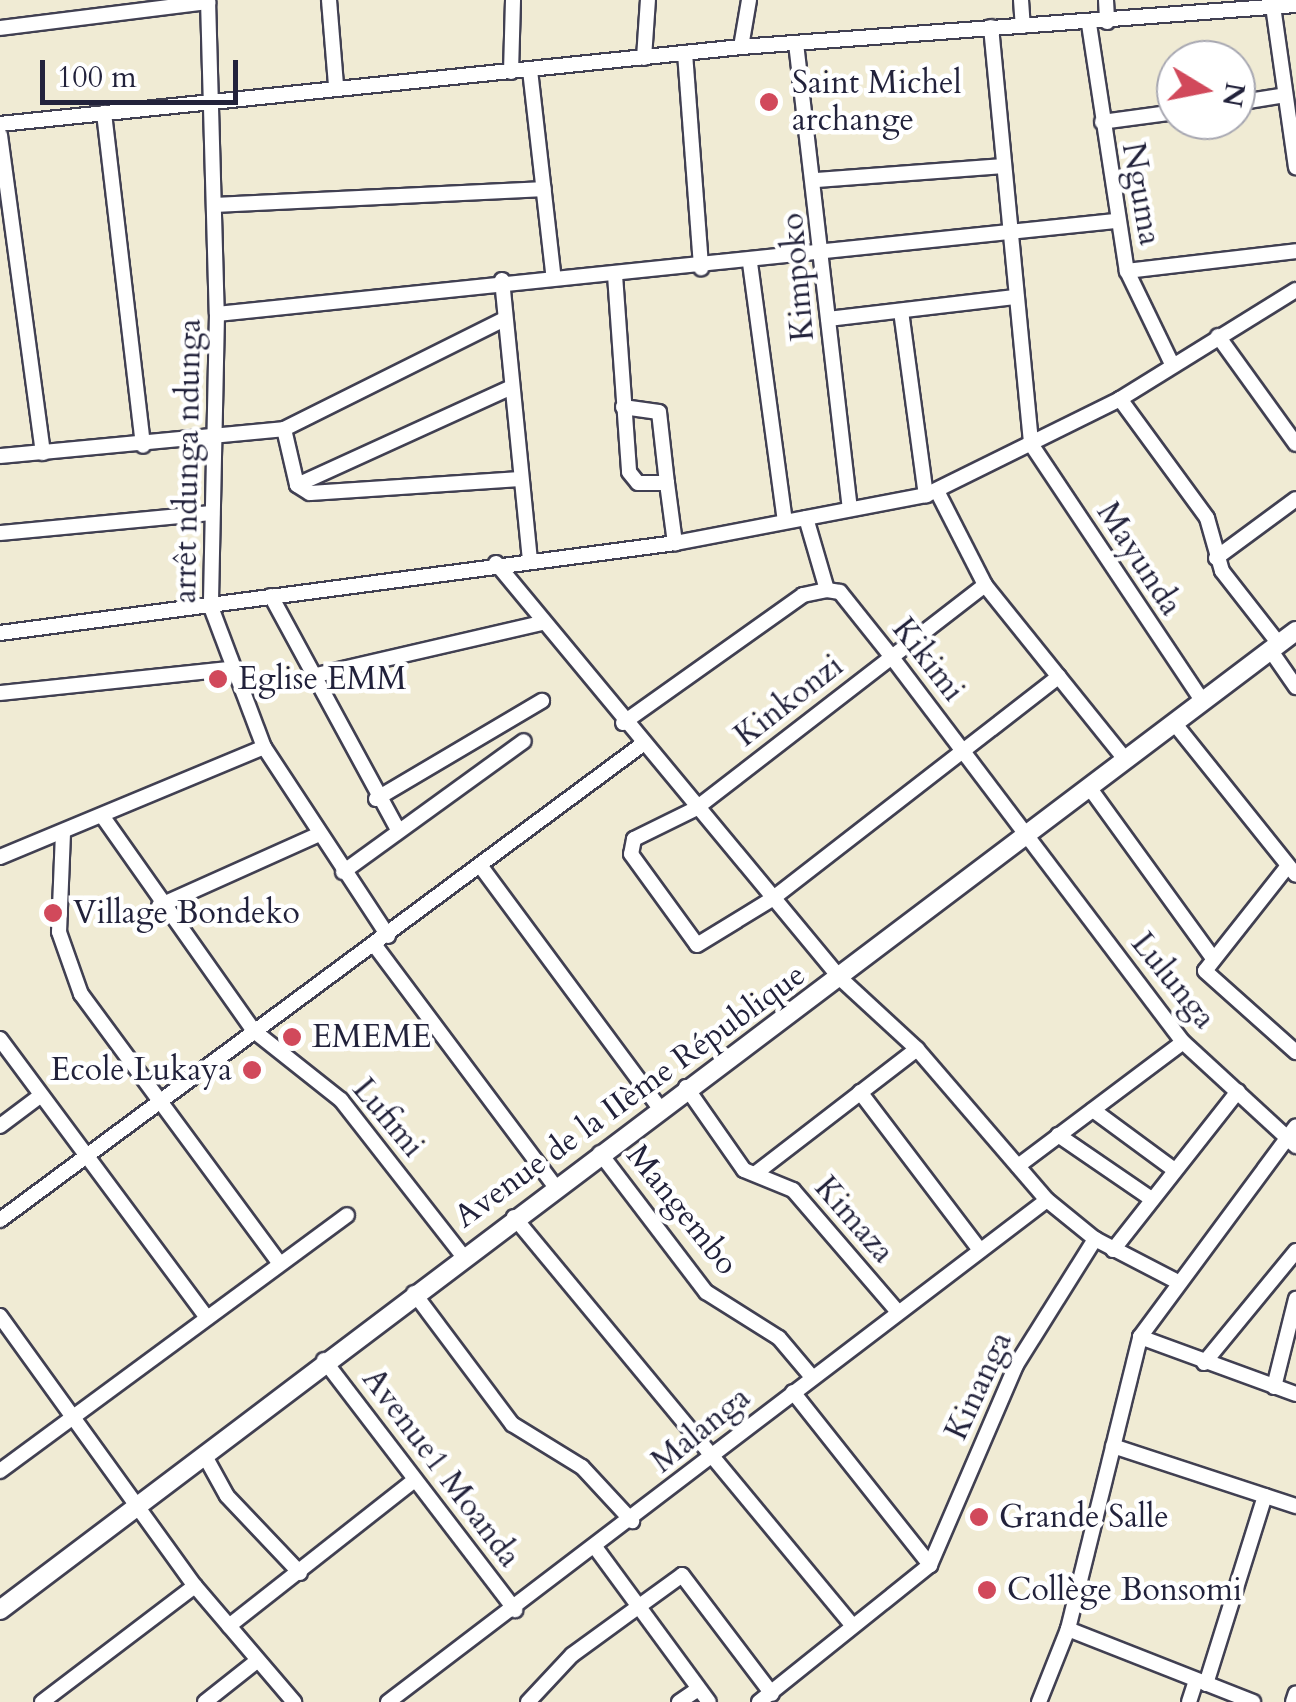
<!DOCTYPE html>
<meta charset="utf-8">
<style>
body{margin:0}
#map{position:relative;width:1296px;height:1702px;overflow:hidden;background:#f0ebd4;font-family:Cardo,serif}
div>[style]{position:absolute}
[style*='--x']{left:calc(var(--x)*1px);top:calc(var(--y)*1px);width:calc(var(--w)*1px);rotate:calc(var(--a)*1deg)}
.roads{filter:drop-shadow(2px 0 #414052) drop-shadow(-2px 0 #414052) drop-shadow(0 2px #414052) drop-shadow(0 -2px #414052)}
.minor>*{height:14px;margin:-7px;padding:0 7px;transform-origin:7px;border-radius:7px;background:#fff}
.tertiary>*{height:18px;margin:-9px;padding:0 9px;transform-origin:9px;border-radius:9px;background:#fff}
.dots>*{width:28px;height:28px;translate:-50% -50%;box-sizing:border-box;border:5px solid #fff;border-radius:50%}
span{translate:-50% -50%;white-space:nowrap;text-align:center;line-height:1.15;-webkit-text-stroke:9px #fff;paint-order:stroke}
.poi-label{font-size:32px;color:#22223b}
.left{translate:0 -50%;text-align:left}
.right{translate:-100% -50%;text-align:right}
.street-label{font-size:32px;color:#22223b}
.north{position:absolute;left:1156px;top:40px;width:100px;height:100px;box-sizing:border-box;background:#fff;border:2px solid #a7a7b1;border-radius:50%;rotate:100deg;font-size:28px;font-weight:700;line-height:40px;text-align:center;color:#22223b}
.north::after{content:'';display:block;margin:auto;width:35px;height:45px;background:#d1495b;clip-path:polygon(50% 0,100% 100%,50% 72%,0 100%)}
.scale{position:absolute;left:40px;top:60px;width:198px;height:45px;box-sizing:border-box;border:5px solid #22223b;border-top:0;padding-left:12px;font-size:30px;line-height:35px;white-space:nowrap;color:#22223b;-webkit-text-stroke:8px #fff;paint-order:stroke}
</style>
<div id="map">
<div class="roads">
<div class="minor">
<div style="--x:208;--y:0;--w:314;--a:88.4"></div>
<div style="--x:217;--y:314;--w:293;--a:91.2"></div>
<div style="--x:211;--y:607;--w:150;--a:69.3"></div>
<div style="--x:264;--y:747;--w:226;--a:56.7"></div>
<div style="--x:329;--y:0;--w:86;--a:85.3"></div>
<div style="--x:1021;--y:0;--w:26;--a:86"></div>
<div style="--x:1106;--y:0;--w:22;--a:87"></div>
<div style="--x:1273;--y:6;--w:163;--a:81.9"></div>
<div style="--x:1089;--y:24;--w:250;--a:81.3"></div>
<div style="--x:1127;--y:271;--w:103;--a:64.2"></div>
<div style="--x:991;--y:27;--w:419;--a:84.5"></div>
<div style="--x:1031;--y:444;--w:310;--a:56.3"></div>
<div style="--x:0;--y:28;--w:210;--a:-7.1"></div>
<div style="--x:796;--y:43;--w:468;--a:83.4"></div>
<div style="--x:741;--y:47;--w:48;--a:-80.3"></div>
<div style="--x:685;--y:53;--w:216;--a:85.7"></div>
<div style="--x:644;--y:58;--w:58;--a:-86.1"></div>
<div style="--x:530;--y:70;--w:204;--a:83.5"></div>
<div style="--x:511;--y:72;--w:72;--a:-88.4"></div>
<div style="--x:1236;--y:103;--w:45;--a:-9"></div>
<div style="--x:104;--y:113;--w:335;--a:83.3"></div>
<div style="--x:1102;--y:122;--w:75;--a:-7.7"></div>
<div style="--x:0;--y:124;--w:745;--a:-5.93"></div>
<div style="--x:741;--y:47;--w:557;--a:-4.33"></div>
<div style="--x:0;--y:135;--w:321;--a:82.3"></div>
<div style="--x:817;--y:180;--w:187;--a:-4.3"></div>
<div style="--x:216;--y:205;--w:328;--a:-2.8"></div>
<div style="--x:750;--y:263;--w:260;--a:82.3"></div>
<div style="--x:1127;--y:271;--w:170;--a:-6.7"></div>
<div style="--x:615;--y:275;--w:197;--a:85.9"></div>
<div style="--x:629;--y:472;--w:14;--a:51"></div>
<div style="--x:638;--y:483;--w:29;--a:0"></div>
<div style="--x:667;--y:483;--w:61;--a:82.4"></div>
<div style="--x:502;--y:280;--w:281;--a:84.3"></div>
<div style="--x:901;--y:311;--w:186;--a:82.3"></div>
<div style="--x:217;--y:314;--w:903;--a:-5.91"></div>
<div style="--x:828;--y:319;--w:188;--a:-6.7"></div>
<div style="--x:1218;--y:336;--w:133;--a:54.2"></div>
<div style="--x:1120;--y:399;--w:147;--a:53.8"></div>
<div style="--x:1207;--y:518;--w:55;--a:74.2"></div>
<div style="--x:1222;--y:571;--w:93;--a:52"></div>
<div style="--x:623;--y:407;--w:36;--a:8"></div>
<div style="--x:659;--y:412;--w:71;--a:83.6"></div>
<div style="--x:284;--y:429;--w:57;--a:76.9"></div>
<div style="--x:297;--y:485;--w:15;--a:32"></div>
<div style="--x:310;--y:493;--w:211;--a:-3.8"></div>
<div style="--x:0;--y:456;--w:285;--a:-5.4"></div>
<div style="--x:284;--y:429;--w:247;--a:-26.5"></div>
<div style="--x:297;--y:485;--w:234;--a:-24.5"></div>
<div style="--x:937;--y:491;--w:106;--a:62.9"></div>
<div style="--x:985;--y:585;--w:223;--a:51.2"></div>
<div style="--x:806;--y:518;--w:75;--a:73.7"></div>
<div style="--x:827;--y:590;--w:13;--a:9"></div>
<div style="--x:840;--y:592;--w:82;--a:51.4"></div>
<div style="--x:891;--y:656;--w:484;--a:52.9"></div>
<div style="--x:1183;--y:1042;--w:154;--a:42.6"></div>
<div style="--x:0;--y:533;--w:213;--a:-5.4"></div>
<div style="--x:1216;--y:558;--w:99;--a:-36.4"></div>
<div style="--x:496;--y:563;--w:539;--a:50.34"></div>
<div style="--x:840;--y:978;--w:105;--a:42.7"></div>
<div style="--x:917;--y:1049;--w:199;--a:49.3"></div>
<div style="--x:1047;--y:1200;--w:62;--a:39.1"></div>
<div style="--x:1095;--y:1239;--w:89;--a:27.4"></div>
<div style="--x:985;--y:585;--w:366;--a:142.3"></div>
<div style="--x:695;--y:809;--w:68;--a:153.8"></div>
<div style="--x:634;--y:839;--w:15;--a:101"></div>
<div style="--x:631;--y:854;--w:112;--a:54"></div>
<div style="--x:697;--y:945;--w:88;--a:-31.5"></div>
<div style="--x:772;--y:899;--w:363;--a:-37.8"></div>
<div style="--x:271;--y:596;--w:266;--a:61.5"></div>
<div style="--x:0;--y:633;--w:681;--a:-7.59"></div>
<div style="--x:675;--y:543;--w:256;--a:-10.8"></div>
<div style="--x:926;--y:495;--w:216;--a:-26.3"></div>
<div style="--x:1120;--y:399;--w:207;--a:-31.8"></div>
<div style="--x:1271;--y:651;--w:44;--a:55.2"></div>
<div style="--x:312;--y:676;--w:235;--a:-13"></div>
<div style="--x:0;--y:693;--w:230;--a:-6"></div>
<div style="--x:623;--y:723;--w:221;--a:-35.4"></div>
<div style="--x:803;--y:595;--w:25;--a:-12"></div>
<div style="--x:1175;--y:724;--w:193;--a:51.3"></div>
<div style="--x:1089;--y:787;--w:211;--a:54.1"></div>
<div style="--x:376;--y:799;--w:193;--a:-30.6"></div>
<div style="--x:103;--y:817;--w:262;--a:54.8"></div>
<div style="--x:254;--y:1031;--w:111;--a:38.4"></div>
<div style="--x:341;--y:1100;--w:198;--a:52"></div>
<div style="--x:63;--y:833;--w:99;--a:92.3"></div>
<div style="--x:59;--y:932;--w:66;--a:70.5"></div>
<div style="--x:81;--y:994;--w:335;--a:53.6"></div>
<div style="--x:0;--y:857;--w:286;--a:-22.6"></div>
<div style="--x:1287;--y:867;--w:132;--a:128.3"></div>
<div style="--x:1205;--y:971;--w:122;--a:41.7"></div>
<div style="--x:482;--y:868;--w:297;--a:53.5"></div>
<div style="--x:343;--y:872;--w:223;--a:-35.9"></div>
<div style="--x:159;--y:906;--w:175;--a:-24.2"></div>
<div style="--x:376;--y:947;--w:302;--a:53.2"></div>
<div style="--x:0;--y:1039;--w:347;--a:53.4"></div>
<div style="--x:686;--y:1087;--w:101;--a:55.1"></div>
<div style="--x:744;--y:1170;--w:53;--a:22.2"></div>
<div style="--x:793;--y:1190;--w:160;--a:49.3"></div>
<div style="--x:860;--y:1092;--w:198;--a:52.8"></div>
<div style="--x:1093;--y:1110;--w:98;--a:36.3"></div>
<div style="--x:0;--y:1126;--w:50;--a:-36.9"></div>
<div style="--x:1058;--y:1135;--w:112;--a:34.4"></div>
<div style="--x:600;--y:1153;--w:175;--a:52.7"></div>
<div style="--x:706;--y:1292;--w:86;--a:32.2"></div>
<div style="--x:779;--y:1338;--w:51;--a:49.8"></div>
<div style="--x:1018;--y:1166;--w:206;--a:-36.9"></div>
<div style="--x:756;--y:1173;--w:203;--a:-37.6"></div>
<div style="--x:514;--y:1217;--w:530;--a:50.36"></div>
<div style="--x:0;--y:1220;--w:796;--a:-36.52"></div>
<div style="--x:1113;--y:1250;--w:202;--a:-51.8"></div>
<div style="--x:414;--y:1293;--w:164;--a:53.2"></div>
<div style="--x:512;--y:1424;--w:82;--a:31.6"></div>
<div style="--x:582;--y:1467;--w:74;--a:47.2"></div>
<div style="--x:0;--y:1316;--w:333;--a:54.2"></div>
<div style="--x:195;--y:1586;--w:153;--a:49.5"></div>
<div style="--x:1140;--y:1337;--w:166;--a:20.1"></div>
<div style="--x:324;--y:1360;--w:315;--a:52.6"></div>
<div style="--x:1204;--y:1363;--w:145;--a:-50.6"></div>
<div style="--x:1274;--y:1387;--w:91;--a:-76"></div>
<div style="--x:793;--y:1392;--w:221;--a:51.6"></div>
<div style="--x:1113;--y:1446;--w:193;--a:18.2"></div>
<div style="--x:206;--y:1458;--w:43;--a:61.1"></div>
<div style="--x:227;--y:1496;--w:106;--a:46.5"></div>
<div style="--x:0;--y:1471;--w:431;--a:-36.4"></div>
<div style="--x:598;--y:1551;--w:187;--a:53.7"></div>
<div style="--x:229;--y:1626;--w:234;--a:-38.2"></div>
<div style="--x:1068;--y:1629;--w:199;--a:21.5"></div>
<div style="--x:1206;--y:1684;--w:197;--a:-72.6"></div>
<div style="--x:42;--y:1702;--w:192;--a:-37.2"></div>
<div style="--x:205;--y:1702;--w:66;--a:-38.3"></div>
<div style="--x:388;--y:1702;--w:828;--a:-37.3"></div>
<div style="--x:528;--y:1702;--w:64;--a:-46.9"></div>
<div style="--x:572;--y:1655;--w:136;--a:-36"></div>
<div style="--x:682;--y:1575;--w:149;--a:52.9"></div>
<div style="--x:679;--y:1702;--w:23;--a:-34"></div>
<div style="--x:759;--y:1702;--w:219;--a:-38.7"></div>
<div style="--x:930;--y:1565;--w:218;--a:-66.7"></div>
<div style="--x:1016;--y:1365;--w:149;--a:-57.9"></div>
<div style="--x:1039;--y:1702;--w:79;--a:-68.3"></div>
<div style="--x:1068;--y:1629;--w:301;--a:-76.1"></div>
<div style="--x:1140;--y:1337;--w:262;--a:-53.5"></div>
<div style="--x:1189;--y:1702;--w:23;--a:-72"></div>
<div style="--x:1293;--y:1702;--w:9;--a:-72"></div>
</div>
<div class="tertiary">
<div style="--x:0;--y:1610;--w:1624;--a:-37.07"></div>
</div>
</div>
<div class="dots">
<div style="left:769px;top:102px;background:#d1495b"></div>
<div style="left:218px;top:679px;background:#d1495b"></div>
<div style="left:53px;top:913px;background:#d1495b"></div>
<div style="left:292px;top:1037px;background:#d1495b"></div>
<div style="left:252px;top:1070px;background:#d1495b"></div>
<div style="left:979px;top:1517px;background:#d1495b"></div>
<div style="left:987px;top:1590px;background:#d1495b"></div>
</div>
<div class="poi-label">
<span class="left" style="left:792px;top:102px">Saint Michel<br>archange</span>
<span class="left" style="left:238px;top:679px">Eglise EMM</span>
<span class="left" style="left:73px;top:913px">Village Bondeko</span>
<span class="left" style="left:312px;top:1037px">EMEME</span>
<span class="right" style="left:232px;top:1070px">Ecole Lukaya</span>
<span class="left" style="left:999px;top:1517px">Grande Salle</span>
<span class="left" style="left:1007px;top:1590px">Collège Bonsomi</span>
</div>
<div class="street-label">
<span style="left:1141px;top:194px;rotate:80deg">Nguma</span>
<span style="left:798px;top:277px;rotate:-95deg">Kimpoko</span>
<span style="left:188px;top:461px;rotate:-89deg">arrêt ndunga ndunga</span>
<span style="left:1139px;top:559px;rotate:57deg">Mayunda</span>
<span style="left:928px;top:660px;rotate:52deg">Kikimi</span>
<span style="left:789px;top:701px;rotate:-38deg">Kinkonzi</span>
<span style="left:1173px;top:981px;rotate:51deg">Lulunga</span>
<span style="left:630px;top:1096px;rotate:-36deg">Avenue de la IIème République</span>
<span style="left:388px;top:1118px;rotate:50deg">Lufimi</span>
<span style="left:682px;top:1210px;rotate:51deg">Mangembo</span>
<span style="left:854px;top:1220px;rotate:49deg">Kimaza</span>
<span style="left:979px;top:1386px;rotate:-65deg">Kinanga</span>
<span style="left:701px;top:1430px;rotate:-39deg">Malanga</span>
<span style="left:441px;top:1468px;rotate:53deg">Avenue1 Moanda</span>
</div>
<div class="north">N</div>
<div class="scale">100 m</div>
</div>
